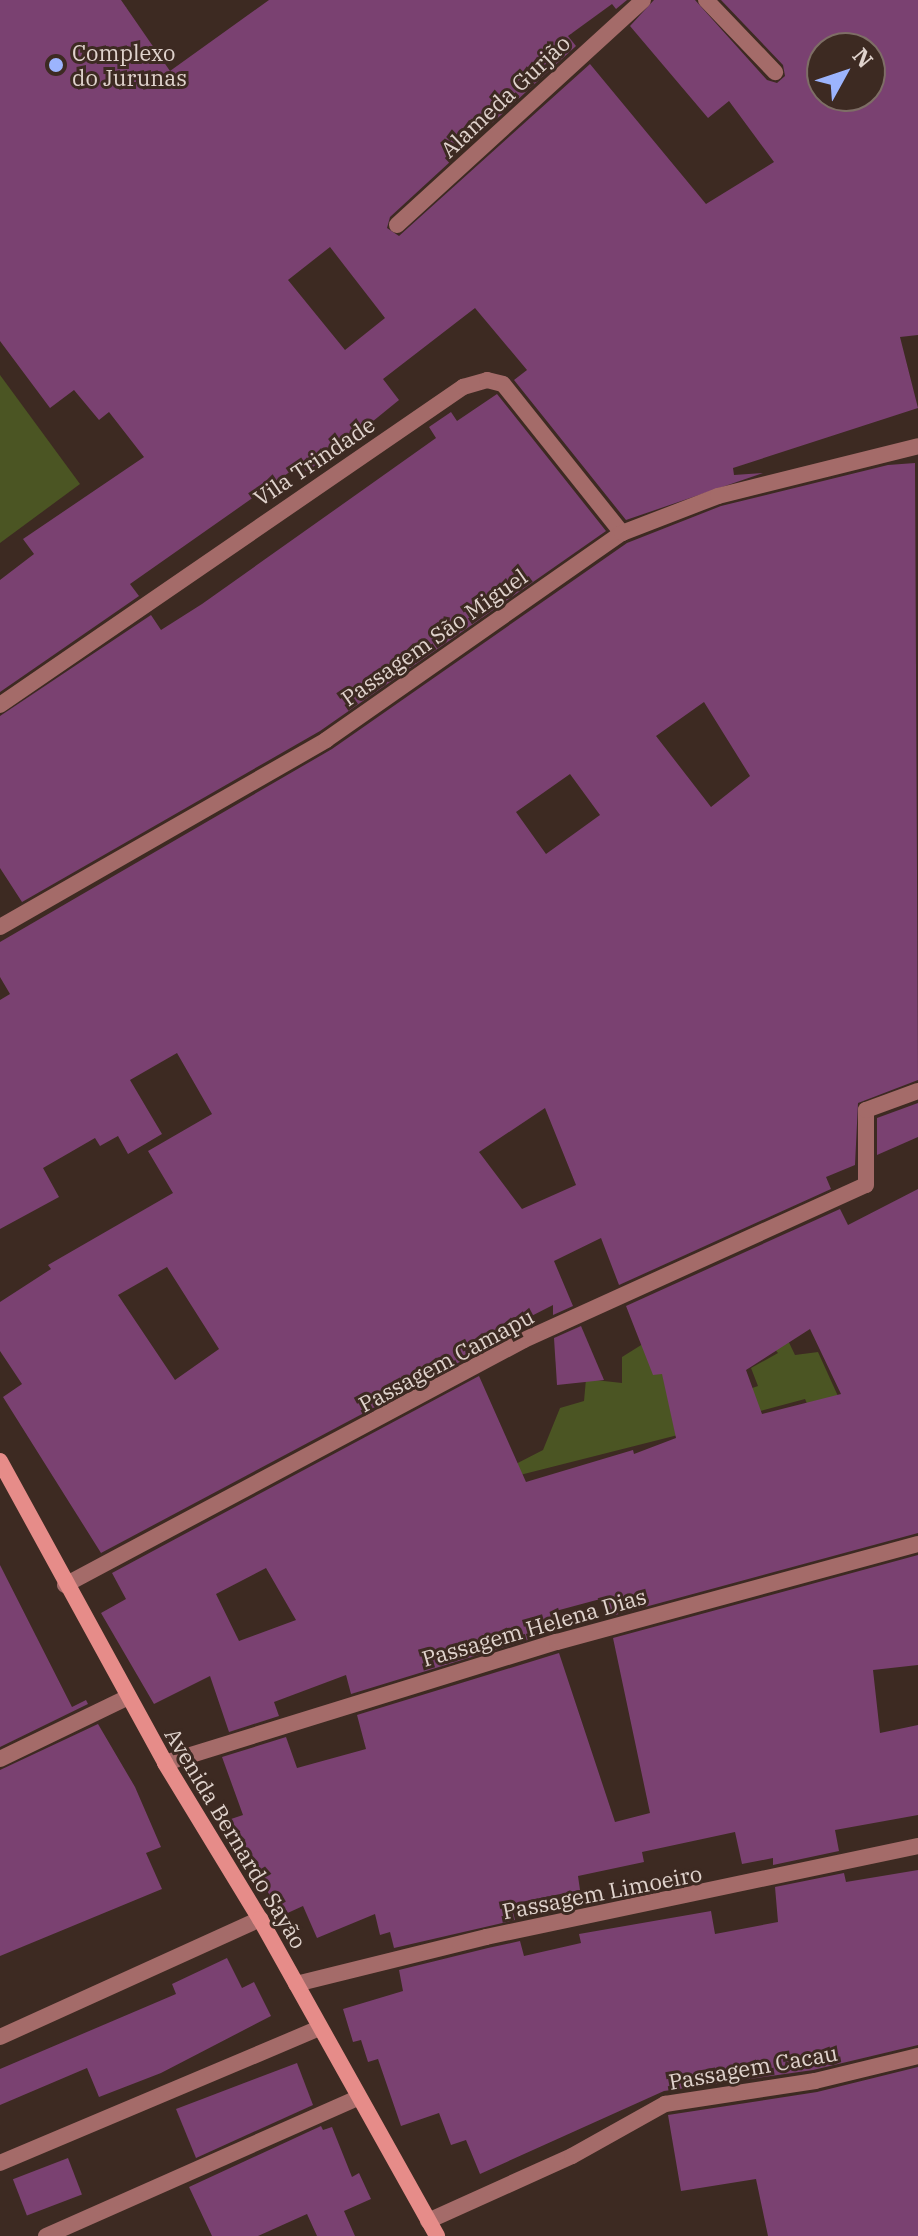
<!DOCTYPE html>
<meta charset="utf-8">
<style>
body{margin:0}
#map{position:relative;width:918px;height:2236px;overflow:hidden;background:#3d2a22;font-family:"IBM Plex Serif",serif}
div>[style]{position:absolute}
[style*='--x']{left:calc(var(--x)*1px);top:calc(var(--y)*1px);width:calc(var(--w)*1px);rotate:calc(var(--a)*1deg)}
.green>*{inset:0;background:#4b5523}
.building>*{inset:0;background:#7a4171;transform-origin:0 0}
.lane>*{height:16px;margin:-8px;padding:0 8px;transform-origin:8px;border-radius:8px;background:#a46b69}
.street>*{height:16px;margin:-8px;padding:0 8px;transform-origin:8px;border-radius:8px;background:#a46b69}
.secondary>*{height:16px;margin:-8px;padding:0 8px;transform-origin:8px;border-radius:8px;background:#e68c89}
.dots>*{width:22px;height:22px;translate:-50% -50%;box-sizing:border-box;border:4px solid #3d2a22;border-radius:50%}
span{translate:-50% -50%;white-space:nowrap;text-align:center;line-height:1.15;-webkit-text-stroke:6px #3d2a22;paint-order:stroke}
.poi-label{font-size:22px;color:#e0d3cd}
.left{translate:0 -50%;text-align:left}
.street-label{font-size:22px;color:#e0d3cd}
.north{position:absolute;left:806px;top:32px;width:80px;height:80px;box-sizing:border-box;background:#3d2a22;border:2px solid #7e6e66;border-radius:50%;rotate:50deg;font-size:22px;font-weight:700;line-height:32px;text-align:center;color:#e0d3cd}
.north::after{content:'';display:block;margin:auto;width:28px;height:36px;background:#9cb4fd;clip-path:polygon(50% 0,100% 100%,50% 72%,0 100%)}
</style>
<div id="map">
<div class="green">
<div style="clip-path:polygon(0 375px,80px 484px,0 543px)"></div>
<div style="clip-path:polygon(783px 1330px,795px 1355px,818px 1352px,847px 1416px,817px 1426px,805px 1399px,742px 1416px,735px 1394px,758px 1386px,751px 1368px,778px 1353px,760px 1332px)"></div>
<div style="clip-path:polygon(654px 1337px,678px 1435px,516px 1476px,508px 1468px,543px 1450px,560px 1408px,584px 1401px,586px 1379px,622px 1383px,622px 1357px)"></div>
</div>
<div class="building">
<div style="clip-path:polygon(evenodd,0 0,121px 0,170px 71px,269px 0,627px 0,616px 9px,612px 4px,568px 36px,576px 46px,390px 217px,387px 228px,399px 236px,590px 64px,706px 204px,774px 162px,729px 101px,708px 118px,630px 26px,654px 0,695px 0,767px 80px,777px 83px,785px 76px,783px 65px,721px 0,918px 0,918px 335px,900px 337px,918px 408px,733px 468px,734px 475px,763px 473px,626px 520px,514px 380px,527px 370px,475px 308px,383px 379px,399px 400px,308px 474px,301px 464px,130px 584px,139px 596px,0 692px,0 580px,34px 554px,23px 539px,144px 457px,109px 412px,99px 420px,74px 390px,50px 408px,0 341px,0 0,822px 48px,870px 48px,870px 96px,822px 96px,822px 48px,0 0,330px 247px,385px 318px,345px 350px,288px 280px,330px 247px)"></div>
<div style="clip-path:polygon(497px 394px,606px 531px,320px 731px,22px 902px,0 868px,0 716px,151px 615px,161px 630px,202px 604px,436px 438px,429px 427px,451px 412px,457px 421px)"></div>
<div style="clip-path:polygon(evenodd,915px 463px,918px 1080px,858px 1103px,855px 1165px,826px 1177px,831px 1189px,619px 1285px,601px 1238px,554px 1261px,573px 1306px,553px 1315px,553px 1305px,467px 1349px,471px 1356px,101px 1553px,3px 1397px,22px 1384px,0 1351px,0 1302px,51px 1269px,48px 1265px,173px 1193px,148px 1151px,212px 1114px,177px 1053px,130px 1080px,162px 1134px,128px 1154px,118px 1136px,100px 1146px,95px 1138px,43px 1168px,59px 1197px,0 1229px,0 1000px,10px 994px,0 977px,0 942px,332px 749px,627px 543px,721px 506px,888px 465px,915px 463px,704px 702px,750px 776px,711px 807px,656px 736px,704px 702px,915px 463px,570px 774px,600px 815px,546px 854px,516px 812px,570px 774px,915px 463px,545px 1108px,576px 1185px,522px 1209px,479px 1152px,545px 1108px,915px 463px,167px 1267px,219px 1349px,175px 1380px,118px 1295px,167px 1267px)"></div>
<div style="clip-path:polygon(918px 1103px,918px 1137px,877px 1155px,877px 1118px)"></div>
<div style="clip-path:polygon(evenodd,918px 1189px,918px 1533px,608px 1617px,604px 1598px,552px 1612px,557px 1631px,351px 1694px,346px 1675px,274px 1702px,279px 1716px,229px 1732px,210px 1676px,154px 1704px,101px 1613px,126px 1599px,112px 1573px,479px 1376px,526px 1482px,633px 1450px,634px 1454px,676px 1438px,662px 1374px,653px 1375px,626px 1306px,840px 1209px,848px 1225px,918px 1189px,810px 1329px,841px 1394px,762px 1414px,746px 1370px,810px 1329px,918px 1189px,266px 1568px,296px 1620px,239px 1641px,216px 1594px,266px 1568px)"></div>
<div style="clip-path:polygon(581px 1326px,604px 1380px,557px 1385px,554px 1338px)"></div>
<div style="clip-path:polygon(918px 1555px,918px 1665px,873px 1670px,880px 1733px,918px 1725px,918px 1815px,835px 1830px,839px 1851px,773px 1865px,773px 1858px,742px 1864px,735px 1832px,642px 1852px,644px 1862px,578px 1876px,580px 1890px,511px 1904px,515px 1920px,394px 1948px,390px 1932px,380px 1935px,375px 1914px,317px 1938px,303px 1906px,281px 1916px,242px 1845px,237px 1846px,228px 1820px,243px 1815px,222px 1757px,286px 1737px,297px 1768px,366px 1749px,357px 1715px,559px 1653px,615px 1822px,650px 1813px,613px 1638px)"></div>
<div style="clip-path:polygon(0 1565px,72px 1707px,86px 1700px,88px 1704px,0 1747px)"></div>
<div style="clip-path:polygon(98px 1724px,135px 1787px,161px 1847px,146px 1853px,162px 1889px,0 1956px,0 1770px)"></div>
<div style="clip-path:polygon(918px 1870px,918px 2045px,813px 2070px,664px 2091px,480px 2174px,466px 2140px,451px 2145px,439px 2113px,401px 2126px,378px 2059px,368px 2062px,361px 2040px,353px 2042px,343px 2009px,403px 1991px,399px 1970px,488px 1948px,520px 1941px,524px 1956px,581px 1943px,579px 1934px,711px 1911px,715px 1934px,778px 1922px,775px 1887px,844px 1873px,846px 1882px)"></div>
<div style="clip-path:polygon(227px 1958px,242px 1988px,254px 1982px,271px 2016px,161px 2073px,99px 2097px,87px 2068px,0 2105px,0 2069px,176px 1994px,172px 1984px)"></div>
<div style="clip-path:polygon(297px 2063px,313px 2105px,196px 2158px,176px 2109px)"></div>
<div style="clip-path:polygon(918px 2067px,918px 2236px,768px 2236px,756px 2179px,681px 2191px,668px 2115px,817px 2092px)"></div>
<div style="clip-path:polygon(321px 2126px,323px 2130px,332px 2127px,352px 2177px,359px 2173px,371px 2199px,344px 2211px,355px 2236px,317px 2236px,307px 2214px,258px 2236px,212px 2236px,189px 2187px)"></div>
<div style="left:68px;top:2158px;width:39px;height:59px;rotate:69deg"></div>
</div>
<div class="lane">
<div style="--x:0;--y:1759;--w:142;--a:-25.8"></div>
<div style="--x:0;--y:2037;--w:286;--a:-24.4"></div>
<div style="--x:0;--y:2163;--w:347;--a:-22.9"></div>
<div style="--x:46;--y:2236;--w:342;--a:-23.9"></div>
</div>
<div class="street">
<div style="--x:706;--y:0;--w:100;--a:46.2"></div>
<div style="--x:397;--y:225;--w:333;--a:-42.4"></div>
<div style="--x:0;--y:705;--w:562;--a:-34.48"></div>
<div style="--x:463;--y:387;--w:25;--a:-16"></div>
<div style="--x:487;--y:380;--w:16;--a:14"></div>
<div style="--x:503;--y:384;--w:191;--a:51.4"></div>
<div style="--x:0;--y:927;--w:376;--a:-29.8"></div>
<div style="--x:326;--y:740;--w:361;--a:-35"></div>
<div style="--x:622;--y:533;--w:103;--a:-21.1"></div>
<div style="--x:718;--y:496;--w:206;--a:-14"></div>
<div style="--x:65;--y:1585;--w:520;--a:-28.09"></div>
<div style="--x:524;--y:1340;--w:375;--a:-24.4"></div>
<div style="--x:866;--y:1185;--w:75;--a:-90"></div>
<div style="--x:866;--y:1110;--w:55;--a:-20.1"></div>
<div style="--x:165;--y:1763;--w:410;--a:-17.2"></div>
<div style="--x:557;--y:1642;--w:374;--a:-15.2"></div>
<div style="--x:296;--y:1984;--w:196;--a:-13.9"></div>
<div style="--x:486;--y:1937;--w:441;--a:-11.9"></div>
<div style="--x:428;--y:2221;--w:158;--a:-24.3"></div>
<div style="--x:572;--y:2156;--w:107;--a:-29.2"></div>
<div style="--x:665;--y:2104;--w:152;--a:-8.7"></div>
<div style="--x:815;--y:2081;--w:106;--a:-13.6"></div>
</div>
<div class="secondary">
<div style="--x:0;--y:1461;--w:344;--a:61.3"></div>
<div style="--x:165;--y:1763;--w:183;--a:58.7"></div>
<div style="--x:260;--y:1919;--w:363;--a:60.8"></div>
</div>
<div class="dots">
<div style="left:56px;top:65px;background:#9cb4fd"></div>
</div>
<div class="poi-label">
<span class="left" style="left:72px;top:65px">Complexo<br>do Jurunas</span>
</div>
<div class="street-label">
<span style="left:505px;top:96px;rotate:-43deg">Alameda Gurjão</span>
<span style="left:314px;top:461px;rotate:-34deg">Vila Trindade</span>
<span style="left:434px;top:637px;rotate:-35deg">Passagem São Miguel</span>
<span style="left:446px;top:1360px;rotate:-28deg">Passagem Camapu</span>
<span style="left:534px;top:1627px;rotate:-16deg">Passagem Helena Dias</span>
<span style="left:236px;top:1838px;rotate:59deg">Avenida Bernardo Sayão</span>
<span style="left:602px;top:1892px;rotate:-11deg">Passagem Limoeiro</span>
<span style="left:753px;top:2067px;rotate:-10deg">Passagem Cacau</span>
</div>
<div class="north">N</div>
</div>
